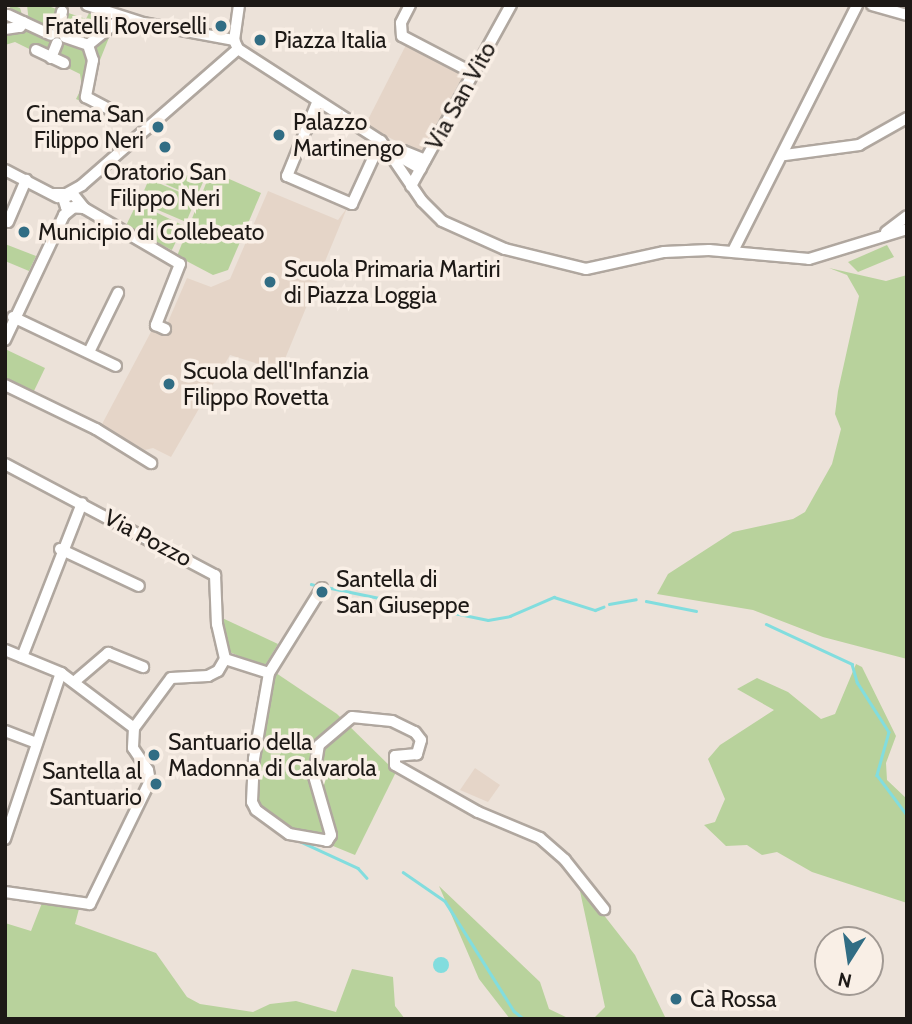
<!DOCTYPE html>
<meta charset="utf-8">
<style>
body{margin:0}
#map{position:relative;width:912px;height:1024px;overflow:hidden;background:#ece2d9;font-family:Cabin,sans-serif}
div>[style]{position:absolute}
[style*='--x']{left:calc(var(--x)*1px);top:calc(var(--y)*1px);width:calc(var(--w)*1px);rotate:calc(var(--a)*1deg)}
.built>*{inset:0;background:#e5d5c8;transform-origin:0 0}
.green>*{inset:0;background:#b8d29c;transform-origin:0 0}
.water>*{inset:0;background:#82ddde}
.round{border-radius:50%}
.stream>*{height:2.5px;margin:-1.25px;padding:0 1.25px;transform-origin:1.25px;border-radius:1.25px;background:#82ddde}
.roads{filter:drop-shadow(2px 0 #b0a79f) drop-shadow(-2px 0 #b0a79f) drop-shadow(0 2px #b0a79f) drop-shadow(0 -2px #b0a79f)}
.minor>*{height:10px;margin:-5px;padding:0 5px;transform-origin:5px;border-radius:5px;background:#fff}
.dots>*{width:19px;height:19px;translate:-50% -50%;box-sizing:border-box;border:4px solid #f9efe6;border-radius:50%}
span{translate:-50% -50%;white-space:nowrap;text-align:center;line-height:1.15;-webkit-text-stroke:7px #f9efe6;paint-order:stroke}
.poi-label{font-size:23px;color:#1d1916}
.right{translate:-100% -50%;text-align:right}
.left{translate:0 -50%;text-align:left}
.street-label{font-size:23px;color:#1d1916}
.frame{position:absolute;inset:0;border:7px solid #1d1916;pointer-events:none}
.north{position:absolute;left:814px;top:926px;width:70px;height:70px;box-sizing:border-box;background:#f9efe6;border:2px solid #a19993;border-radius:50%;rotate:192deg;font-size:19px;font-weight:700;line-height:28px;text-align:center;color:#1d1916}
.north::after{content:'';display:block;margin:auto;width:24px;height:32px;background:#316d84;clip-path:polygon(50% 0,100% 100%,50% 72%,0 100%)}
</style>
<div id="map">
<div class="built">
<div style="left:406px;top:45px;width:66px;height:90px;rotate:27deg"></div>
<div style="clip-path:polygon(268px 191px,338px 220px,347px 208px,280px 371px,230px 355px,171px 457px,153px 448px,145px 450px,101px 426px,153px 328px,164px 331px,187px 278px,211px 287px,230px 279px)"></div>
<div style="clip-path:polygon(475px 768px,500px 785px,488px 802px,460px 790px)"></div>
</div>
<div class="green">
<div style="clip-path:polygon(11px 5px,20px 8px,24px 21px,29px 23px,27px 5px,45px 5px,86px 19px,90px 11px,116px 20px,88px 90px,135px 121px,132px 125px,76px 99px,82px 87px,80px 74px,15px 42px,5px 45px,5px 20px)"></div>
<div style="left:171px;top:168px;width:35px;height:17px;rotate:24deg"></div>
<div style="clip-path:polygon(211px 171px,261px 193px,228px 270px,213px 275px,177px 256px)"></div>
<div style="left:149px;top:179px;width:51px;height:25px;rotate:23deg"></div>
<div style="left:137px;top:203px;width:52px;height:27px;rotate:26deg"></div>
<div style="clip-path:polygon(5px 244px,36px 256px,29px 271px,5px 261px)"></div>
<div style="clip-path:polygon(887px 245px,894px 257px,858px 272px,848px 262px)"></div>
<div style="clip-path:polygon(829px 268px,886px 281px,907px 275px,907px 659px,823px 637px,753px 610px,657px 594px,668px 574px,733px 532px,793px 519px,805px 512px,832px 464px,841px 429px,835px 414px,838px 391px,859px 296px,847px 275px)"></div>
<div style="clip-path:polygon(5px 349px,45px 368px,33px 393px,5px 380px)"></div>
<div style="clip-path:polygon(220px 617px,278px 644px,264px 667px,225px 650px)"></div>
<div style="clip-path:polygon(856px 664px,862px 667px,896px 736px,886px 763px,887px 780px,907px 799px,907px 903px,812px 872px,777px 852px,762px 855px,747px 845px,726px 846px,704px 825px,715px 822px,725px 799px,708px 759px,720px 745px,774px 710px,737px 689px,757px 678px,788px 692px,821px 719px,835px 714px)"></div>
<div style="clip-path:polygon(276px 673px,337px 714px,396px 772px,355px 855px,272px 821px,254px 797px,267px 680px)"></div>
<div style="clip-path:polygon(578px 882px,635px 955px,666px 1019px,593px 1019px,605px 1007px)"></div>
<div style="clip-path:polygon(439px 886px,540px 982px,549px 1009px,570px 1019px,510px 1019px,479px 979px)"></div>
<div style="clip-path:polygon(42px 903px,80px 905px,75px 924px,156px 953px,187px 997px,200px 1004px,253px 1012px,270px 1004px,296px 1001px,336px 1012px,352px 969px,393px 977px,395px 1006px,405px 1019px,5px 1019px,5px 923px,31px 931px)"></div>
</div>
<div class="water">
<div class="round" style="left:433px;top:957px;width:16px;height:16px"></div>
</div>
<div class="stream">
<div style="--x:311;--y:584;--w:4;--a:14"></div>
<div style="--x:326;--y:587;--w:75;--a:11.6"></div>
<div style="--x:646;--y:601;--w:51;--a:11.3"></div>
<div style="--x:609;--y:604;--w:27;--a:-10"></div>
<div style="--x:425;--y:607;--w:64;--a:11.7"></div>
<div style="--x:488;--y:620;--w:22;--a:-10"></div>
<div style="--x:510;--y:616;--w:48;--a:-23.4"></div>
<div style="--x:554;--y:597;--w:43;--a:17.6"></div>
<div style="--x:595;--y:610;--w:9;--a:-21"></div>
<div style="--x:766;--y:624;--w:95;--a:24.9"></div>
<div style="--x:852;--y:664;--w:19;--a:74"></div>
<div style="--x:857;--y:682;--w:59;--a:57.4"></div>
<div style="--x:889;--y:732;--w:45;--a:105.6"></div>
<div style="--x:877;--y:775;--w:50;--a:53.1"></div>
<div style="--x:297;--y:840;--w:67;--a:24.7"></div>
<div style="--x:358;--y:868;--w:13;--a:48"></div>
<div style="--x:403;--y:872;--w:51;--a:34.6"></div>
<div style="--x:445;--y:901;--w:130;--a:57.9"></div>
<div style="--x:514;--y:1011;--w:13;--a:39"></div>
</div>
<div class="roads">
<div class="minor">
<div style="--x:87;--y:5;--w:59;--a:17.8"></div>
<div style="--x:143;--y:23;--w:93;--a:10.6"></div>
<div style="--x:239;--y:5;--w:35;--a:98"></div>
<div style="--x:234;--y:40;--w:10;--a:66"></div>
<div style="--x:238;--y:49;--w:170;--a:32.8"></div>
<div style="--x:381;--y:141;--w:73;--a:55.7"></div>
<div style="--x:422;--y:201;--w:28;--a:45"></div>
<div style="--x:442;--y:221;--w:69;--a:24"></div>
<div style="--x:505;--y:249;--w:83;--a:13.9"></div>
<div style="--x:586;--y:269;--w:80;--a:-12.3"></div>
<div style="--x:664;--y:252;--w:45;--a:-2.5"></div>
<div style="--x:709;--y:250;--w:100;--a:5.1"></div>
<div style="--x:809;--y:259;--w:102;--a:-17"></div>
<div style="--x:410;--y:5;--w:20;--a:117"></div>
<div style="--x:401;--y:23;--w:13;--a:86"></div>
<div style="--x:402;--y:36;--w:82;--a:27.5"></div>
<div style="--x:872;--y:5;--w:36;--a:16"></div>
<div style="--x:8;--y:15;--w:47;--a:24.9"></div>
<div style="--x:5;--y:29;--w:15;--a:-8"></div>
<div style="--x:20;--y:27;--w:6;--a:-51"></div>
<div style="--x:58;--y:29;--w:18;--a:-77"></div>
<div style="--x:65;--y:37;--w:24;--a:19"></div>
<div style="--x:88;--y:45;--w:16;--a:72"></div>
<div style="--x:93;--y:60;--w:38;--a:101"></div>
<div style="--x:86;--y:97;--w:41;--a:27.8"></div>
<div style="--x:88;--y:45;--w:38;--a:-39"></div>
<div style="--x:36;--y:50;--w:31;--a:25"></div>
<div style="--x:51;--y:58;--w:16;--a:-68"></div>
<div style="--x:317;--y:103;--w:79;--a:112.3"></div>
<div style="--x:287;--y:176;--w:71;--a:23.3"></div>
<div style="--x:352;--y:204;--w:69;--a:-65.3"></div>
<div style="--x:390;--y:152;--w:13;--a:-4"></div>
<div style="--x:403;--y:151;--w:24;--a:22"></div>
<div style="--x:393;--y:153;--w:32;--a:30"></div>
<div style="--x:785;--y:155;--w:75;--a:-7.7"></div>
<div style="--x:859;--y:145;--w:55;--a:-29.4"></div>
<div style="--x:5;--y:170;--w:59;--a:27.4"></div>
<div style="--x:411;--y:186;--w:207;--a:-61.1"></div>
<div style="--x:54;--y:194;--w:12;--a:0"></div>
<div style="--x:66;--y:194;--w:18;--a:-29"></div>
<div style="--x:82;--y:185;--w:207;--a:-41.1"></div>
<div style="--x:84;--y:208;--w:18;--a:-177"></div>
<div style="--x:66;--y:207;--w:9;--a:-108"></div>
<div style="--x:63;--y:198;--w:11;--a:-22"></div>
<div style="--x:73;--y:194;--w:18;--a:52"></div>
<div style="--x:84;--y:208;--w:111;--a:30.3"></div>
<div style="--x:180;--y:264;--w:66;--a:111.5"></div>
<div style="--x:156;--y:325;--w:10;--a:24"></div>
<div style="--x:8;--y:222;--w:46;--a:-66.8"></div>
<div style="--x:886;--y:232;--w:26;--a:-37"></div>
<div style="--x:734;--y:249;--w:273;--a:-63.2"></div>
<div style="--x:13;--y:317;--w:114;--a:25.4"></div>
<div style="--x:5;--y:340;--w:138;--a:-64.7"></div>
<div style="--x:64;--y:215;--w:13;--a:-39"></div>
<div style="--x:89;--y:352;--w:66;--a:-63.8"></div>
<div style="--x:5;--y:385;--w:101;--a:25.8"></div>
<div style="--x:96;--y:429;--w:65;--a:31.7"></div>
<div style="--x:5;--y:464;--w:238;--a:27.9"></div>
<div style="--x:215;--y:575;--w:49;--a:87.7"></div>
<div style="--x:217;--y:624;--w:36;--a:77"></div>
<div style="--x:225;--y:659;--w:46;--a:17.7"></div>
<div style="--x:60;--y:549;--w:87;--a:25.1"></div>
<div style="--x:322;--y:588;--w:100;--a:121.9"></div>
<div style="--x:269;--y:673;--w:87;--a:99.9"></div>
<div style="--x:254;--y:759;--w:43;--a:92.7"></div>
<div style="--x:252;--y:802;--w:9;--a:63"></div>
<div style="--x:256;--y:810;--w:41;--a:36"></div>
<div style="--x:289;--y:834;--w:39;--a:10"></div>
<div style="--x:327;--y:841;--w:7;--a:-56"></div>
<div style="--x:331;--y:835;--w:61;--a:-106.1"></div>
<div style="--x:314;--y:776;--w:31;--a:-81"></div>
<div style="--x:319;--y:745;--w:43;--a:-40.3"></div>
<div style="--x:352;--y:717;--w:40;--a:5.7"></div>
<div style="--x:392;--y:721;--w:25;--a:26"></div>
<div style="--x:415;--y:732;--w:10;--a:53"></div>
<div style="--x:421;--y:740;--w:15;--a:106"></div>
<div style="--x:417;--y:754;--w:22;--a:175"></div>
<div style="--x:395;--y:756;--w:9;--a:90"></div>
<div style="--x:395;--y:765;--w:95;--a:29.5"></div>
<div style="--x:478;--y:812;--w:67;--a:22.8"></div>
<div style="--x:540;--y:838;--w:33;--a:41"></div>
<div style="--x:565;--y:860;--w:63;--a:51.5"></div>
<div style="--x:5;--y:650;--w:61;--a:22.3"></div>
<div style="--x:61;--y:673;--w:91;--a:37"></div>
<div style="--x:134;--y:728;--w:20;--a:93"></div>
<div style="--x:133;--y:748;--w:27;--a:56"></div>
<div style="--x:148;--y:770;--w:11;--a:80"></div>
<div style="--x:150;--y:781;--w:137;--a:116"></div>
<div style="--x:90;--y:904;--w:86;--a:-172"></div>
<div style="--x:22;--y:657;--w:165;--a:-68.7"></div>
<div style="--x:74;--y:682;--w:45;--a:-40.5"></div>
<div style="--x:108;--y:653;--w:38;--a:22"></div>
<div style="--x:134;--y:728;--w:62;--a:-53.5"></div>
<div style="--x:171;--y:678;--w:37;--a:-3"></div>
<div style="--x:208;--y:676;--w:11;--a:-27"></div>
<div style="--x:218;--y:671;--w:14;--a:-60"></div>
<div style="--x:5;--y:731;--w:34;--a:21"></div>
<div style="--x:5;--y:839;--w:175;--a:-71.4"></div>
</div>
</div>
<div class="dots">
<div style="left:221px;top:26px;background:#316d84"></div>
<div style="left:260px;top:40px;background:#316d84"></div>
<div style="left:158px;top:127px;background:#316d84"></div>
<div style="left:279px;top:135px;background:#316d84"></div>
<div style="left:165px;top:147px;background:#316d84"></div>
<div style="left:24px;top:232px;background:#316d84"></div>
<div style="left:270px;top:282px;background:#316d84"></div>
<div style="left:169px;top:384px;background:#316d84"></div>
<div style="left:322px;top:592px;background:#316d84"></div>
<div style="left:154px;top:755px;background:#316d84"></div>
<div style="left:156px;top:784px;background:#316d84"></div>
<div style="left:676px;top:999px;background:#316d84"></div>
</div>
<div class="poi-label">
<span class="right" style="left:207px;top:26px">Fratelli Roverselli</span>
<span class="left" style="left:274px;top:40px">Piazza Italia</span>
<span class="right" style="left:144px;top:127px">Cinema San<br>Filippo Neri</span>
<span class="left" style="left:293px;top:135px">Palazzo<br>Martinengo</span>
<span style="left:165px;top:185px">Oratorio San<br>Filippo Neri</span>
<span class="left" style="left:38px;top:232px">Municipio di Collebeato</span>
<span class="left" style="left:284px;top:282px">Scuola Primaria Martiri<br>di Piazza Loggia</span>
<span class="left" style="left:183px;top:384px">Scuola dell'Infanzia<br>Filippo Rovetta</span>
<span class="left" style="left:336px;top:592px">Santella di<br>San Giuseppe</span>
<span class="left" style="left:168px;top:755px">Santuario della<br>Madonna di Calvarola</span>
<span class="right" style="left:142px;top:784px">Santella al<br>Santuario</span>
<span class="left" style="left:690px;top:999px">Cà Rossa</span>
</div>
<div class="street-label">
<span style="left:461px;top:96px;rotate:-61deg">Via San Vito</span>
<span style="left:148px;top:538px;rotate:28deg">Via Pozzo</span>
</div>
<div class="frame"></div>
<div class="north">N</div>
</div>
